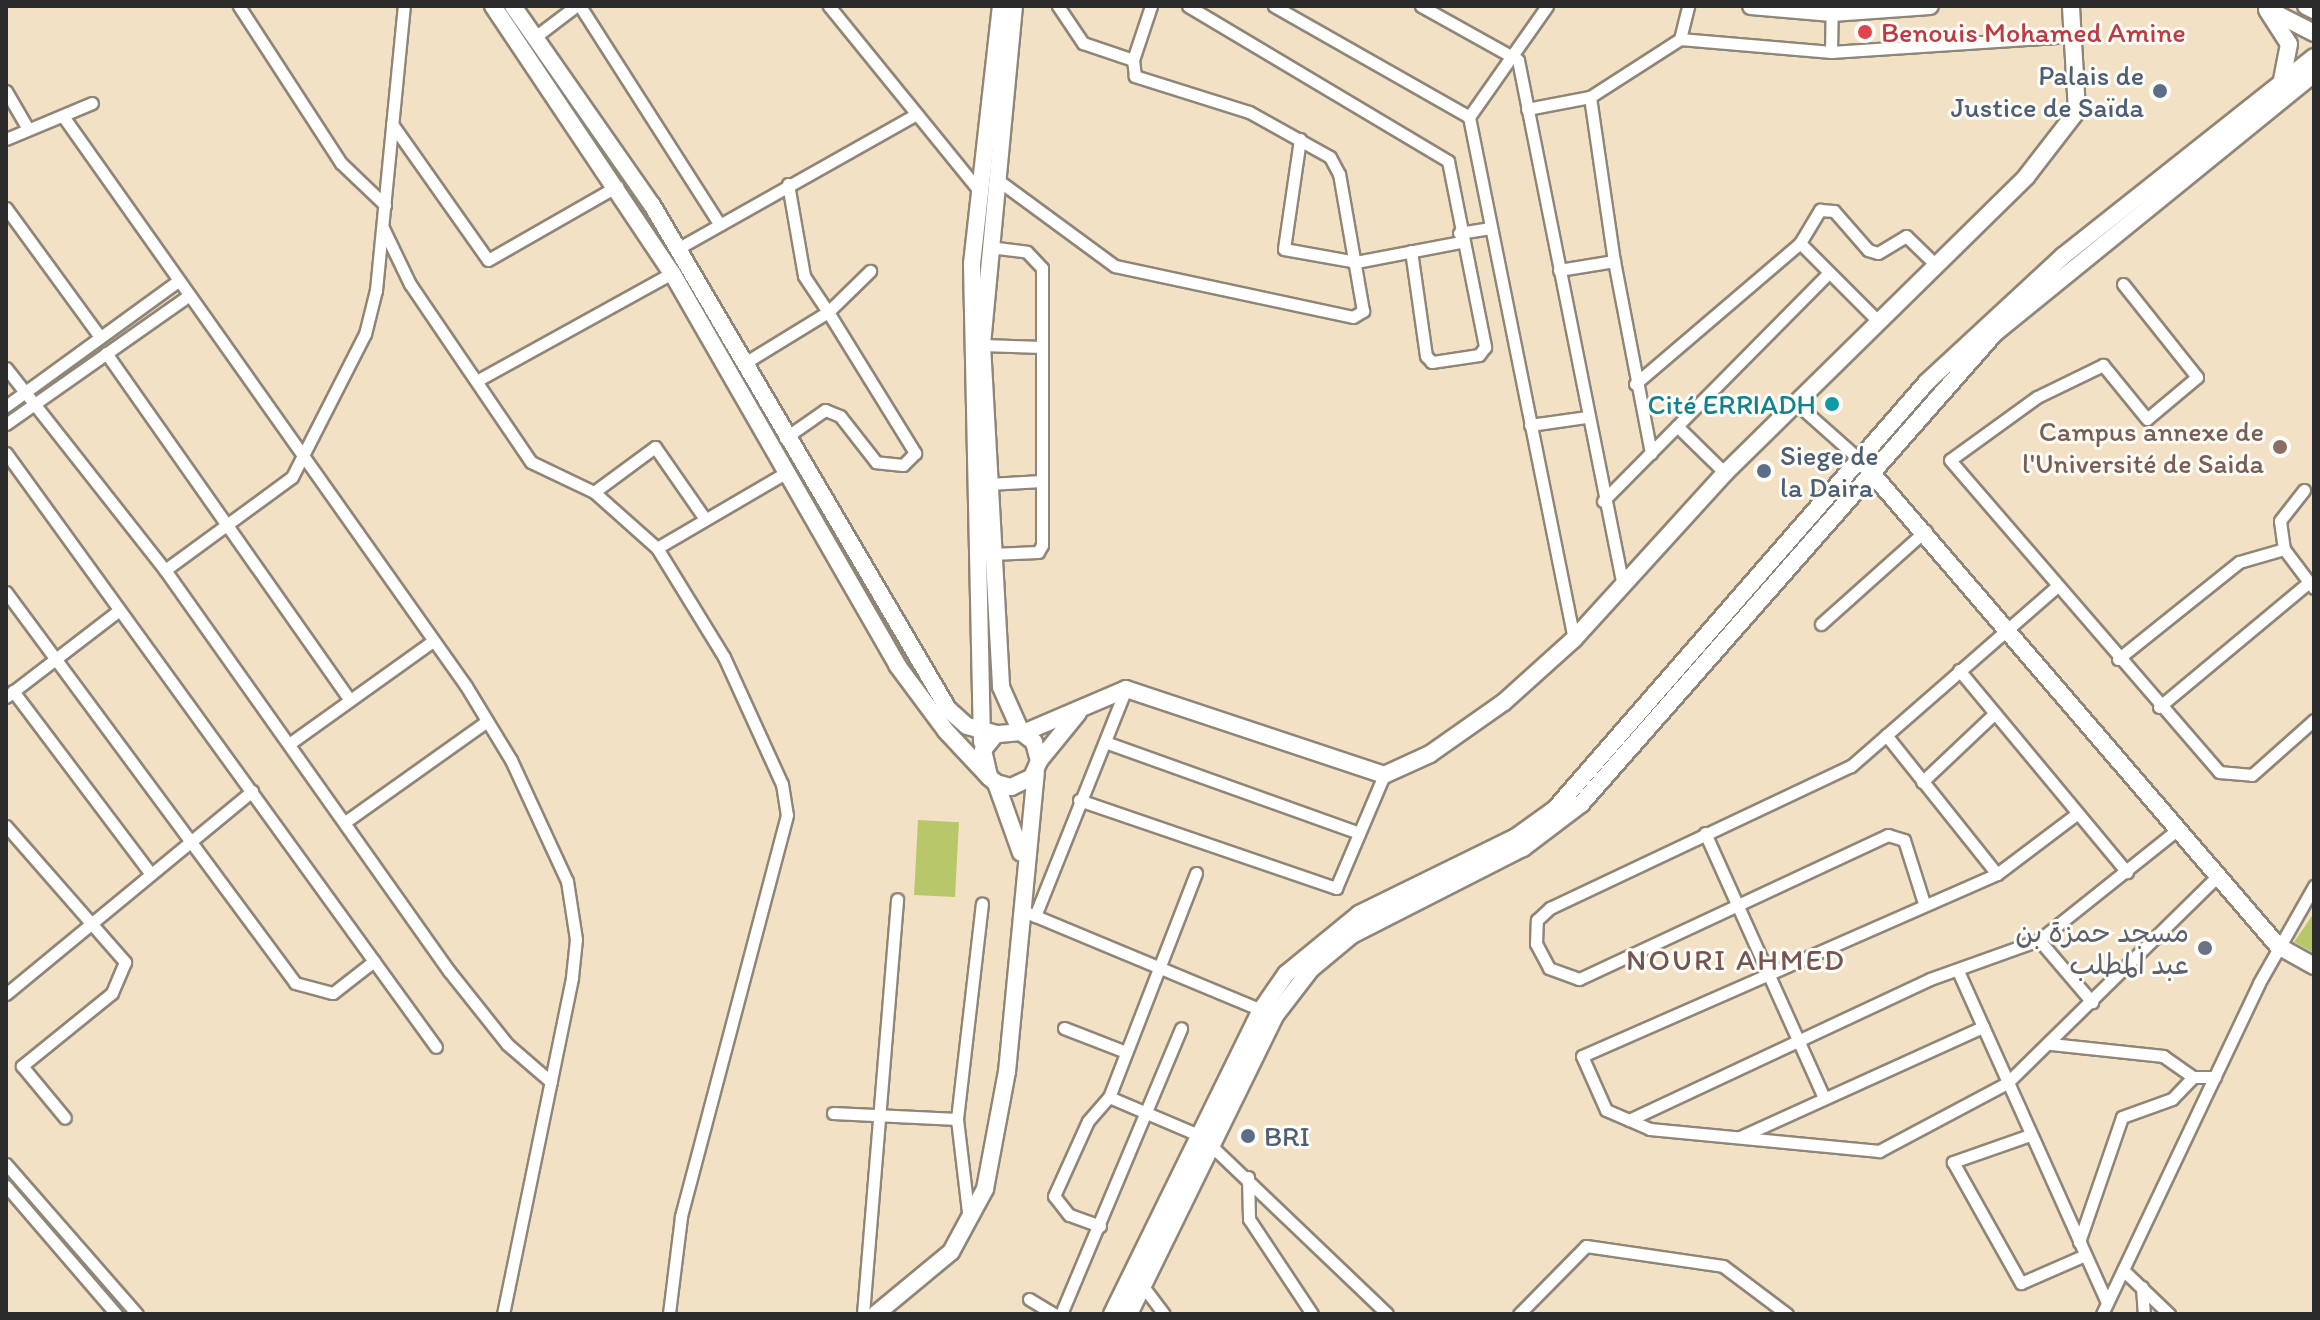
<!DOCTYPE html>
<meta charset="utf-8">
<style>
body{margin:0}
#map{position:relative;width:2320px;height:1320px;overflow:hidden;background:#f3e1c5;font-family:Itim,"Playpen Sans Arabic",sans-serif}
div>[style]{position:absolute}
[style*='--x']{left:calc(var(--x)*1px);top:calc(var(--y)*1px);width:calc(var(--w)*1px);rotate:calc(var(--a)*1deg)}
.green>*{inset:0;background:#b8c769;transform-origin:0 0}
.roads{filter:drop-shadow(2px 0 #8f8678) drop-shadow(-2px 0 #8f8678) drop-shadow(0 2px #8f8678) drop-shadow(0 -2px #8f8678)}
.street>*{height:11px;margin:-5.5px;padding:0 5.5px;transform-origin:5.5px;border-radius:5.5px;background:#fff}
.secondary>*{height:16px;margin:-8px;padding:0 8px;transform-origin:8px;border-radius:8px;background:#fff}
.primary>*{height:16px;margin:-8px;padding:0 8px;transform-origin:8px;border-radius:8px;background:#fff}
.dots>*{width:22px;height:22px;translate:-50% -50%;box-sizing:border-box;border:4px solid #fdfcf7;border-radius:50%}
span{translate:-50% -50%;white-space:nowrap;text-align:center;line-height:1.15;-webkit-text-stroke:6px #fdfcf7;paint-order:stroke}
.health-label{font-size:28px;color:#be3a42}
.left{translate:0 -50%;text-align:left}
.service-label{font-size:28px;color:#4e5e75}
.right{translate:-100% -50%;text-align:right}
.culture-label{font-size:28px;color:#0d838f}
.education-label{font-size:28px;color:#785e54}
.worship-label{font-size:28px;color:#5b616d}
.neighbourhood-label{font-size:30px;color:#745552;letter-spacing:2px}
.frame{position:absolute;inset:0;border:8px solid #2b2b2b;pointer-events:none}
</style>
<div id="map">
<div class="green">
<div style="left:918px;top:820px;width:41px;height:75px;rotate:3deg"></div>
<div style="clip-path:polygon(2314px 913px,2314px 953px,2294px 942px)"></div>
</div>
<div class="roads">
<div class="street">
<div style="--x:239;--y:6;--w:187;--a:57"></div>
<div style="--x:341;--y:163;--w:61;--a:43.7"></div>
<div style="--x:580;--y:6;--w:256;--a:57.4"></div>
<div style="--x:829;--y:6;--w:240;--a:50.9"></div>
<div style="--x:1058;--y:6;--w:45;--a:56"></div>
<div style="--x:1083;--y:43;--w:53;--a:18.8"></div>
<div style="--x:1133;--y:60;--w:57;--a:-71.6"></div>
<div style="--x:1188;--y:6;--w:303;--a:30.8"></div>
<div style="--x:1448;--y:161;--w:190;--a:78.7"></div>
<div style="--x:1485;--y:347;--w:10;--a:127"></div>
<div style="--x:1479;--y:355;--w:48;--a:171.5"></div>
<div style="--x:1432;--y:362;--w:8;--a:-135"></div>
<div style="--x:1426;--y:356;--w:106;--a:-98.1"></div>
<div style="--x:1274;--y:6;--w:224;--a:29.6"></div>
<div style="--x:1421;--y:6;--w:111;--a:29.1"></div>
<div style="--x:1518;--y:60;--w:536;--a:78.71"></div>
<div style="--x:1547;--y:6;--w:136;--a:125.1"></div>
<div style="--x:1469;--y:117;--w:532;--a:78.63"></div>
<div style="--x:535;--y:37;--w:51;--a:-37.1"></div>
<div style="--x:1680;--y:39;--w:34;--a:-76"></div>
<div style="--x:1831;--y:52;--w:39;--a:-89"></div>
<div style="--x:6;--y:91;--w:44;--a:59.9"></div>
<div style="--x:1590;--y:97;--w:166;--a:81.7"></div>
<div style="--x:1527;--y:109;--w:64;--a:-10.8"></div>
<div style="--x:1590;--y:97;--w:107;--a:-32.8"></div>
<div style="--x:1680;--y:39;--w:152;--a:4.9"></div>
<div style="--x:1831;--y:52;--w:245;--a:-3.8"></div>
<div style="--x:65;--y:119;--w:694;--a:54.73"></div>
<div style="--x:466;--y:686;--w:87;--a:58.7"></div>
<div style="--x:511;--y:760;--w:133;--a:65.2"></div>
<div style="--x:567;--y:881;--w:59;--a:81.2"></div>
<div style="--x:576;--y:939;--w:39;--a:96"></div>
<div style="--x:572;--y:978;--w:343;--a:101.6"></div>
<div style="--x:392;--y:124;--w:166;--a:54.8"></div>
<div style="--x:488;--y:260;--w:149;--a:-29.8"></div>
<div style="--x:6;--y:139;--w:93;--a:-22.7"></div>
<div style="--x:1300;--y:139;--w:111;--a:98.3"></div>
<div style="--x:1284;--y:249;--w:73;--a:10.2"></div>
<div style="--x:1356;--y:262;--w:107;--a:-10.8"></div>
<div style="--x:995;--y:178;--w:149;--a:36.3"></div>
<div style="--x:1115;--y:266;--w:243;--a:12.1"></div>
<div style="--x:1353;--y:317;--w:12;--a:-31"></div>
<div style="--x:1363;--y:311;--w:139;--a:-99.9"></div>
<div style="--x:1339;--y:174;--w:19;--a:-118"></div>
<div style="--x:1330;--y:157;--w:93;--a:-150.9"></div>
<div style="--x:1249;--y:112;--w:120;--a:-162.5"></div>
<div style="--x:1135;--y:76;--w:16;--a:-97"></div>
<div style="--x:788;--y:184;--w:93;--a:80.1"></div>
<div style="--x:804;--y:276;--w:43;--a:56.3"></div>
<div style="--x:828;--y:312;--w:59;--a:-44.3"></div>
<div style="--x:6;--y:208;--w:160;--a:53.9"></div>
<div style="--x:383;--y:228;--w:62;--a:64.3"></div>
<div style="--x:410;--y:284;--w:215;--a:55.8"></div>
<div style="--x:531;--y:462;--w:70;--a:25.5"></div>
<div style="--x:594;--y:492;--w:84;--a:41.6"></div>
<div style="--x:657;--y:548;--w:128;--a:58.4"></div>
<div style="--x:724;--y:657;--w:140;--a:65.5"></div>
<div style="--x:782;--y:784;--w:31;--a:81"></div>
<div style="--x:787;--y:815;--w:416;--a:104.8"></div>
<div style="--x:681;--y:1217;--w:98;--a:97.1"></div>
<div style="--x:1459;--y:233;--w:32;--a:-9"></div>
<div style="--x:1800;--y:243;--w:112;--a:45"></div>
<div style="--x:989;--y:247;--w:38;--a:7"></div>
<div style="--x:1027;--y:252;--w:22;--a:47"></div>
<div style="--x:1042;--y:268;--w:277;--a:90"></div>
<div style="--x:1042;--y:545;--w:8;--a:120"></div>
<div style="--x:1038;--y:552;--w:47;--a:177.6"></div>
<div style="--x:677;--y:249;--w:275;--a:-29.4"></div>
<div style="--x:1559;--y:270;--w:56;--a:-9.3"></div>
<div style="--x:1614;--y:261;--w:196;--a:79.1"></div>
<div style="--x:2123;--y:284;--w:119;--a:51.5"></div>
<div style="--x:2197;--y:377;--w:65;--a:140"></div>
<div style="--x:2147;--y:419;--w:70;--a:-129.2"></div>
<div style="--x:2103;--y:365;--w:73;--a:154.1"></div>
<div style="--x:2037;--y:397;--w:107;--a:144.1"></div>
<div style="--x:1950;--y:460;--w:412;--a:49.2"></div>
<div style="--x:2219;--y:772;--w:33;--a:5"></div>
<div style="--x:2252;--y:775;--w:83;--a:-41.6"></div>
<div style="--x:982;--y:345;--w:60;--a:1.9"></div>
<div style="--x:106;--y:353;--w:423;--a:54.9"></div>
<div style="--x:743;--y:364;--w:100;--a:-31.5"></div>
<div style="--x:828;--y:312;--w:166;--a:58.3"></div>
<div style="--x:915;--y:453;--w:17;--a:135"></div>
<div style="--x:903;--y:465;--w:27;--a:-174"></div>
<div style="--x:876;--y:462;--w:58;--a:-128"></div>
<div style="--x:840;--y:416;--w:16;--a:-158"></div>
<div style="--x:825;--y:410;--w:49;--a:145"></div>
<div style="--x:6;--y:368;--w:257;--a:51.8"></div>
<div style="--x:165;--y:570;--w:491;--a:54.7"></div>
<div style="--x:449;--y:971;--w:93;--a:51.5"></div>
<div style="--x:507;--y:1044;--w:58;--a:40.8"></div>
<div style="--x:480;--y:379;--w:219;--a:-28.9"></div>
<div style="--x:1635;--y:384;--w:217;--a:-40.5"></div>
<div style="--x:1800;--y:243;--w:39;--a:-59"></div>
<div style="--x:1820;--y:210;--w:14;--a:4"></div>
<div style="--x:1834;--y:211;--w:52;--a:48.9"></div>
<div style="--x:1868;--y:250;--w:10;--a:17"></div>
<div style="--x:1878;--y:253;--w:33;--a:-31"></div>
<div style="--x:1906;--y:236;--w:43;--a:44.1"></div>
<div style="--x:1797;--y:404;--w:84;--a:41.6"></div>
<div style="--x:6;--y:406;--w:213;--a:-36"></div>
<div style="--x:6;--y:424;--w:223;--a:-35.1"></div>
<div style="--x:1530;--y:425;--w:58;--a:-8"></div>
<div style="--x:1677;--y:426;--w:67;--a:44.4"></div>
<div style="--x:6;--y:453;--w:733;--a:54.1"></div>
<div style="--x:988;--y:484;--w:54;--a:-3.2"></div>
<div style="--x:2304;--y:490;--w:39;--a:128"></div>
<div style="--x:2280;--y:521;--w:28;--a:82"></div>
<div style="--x:2284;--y:549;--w:41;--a:52.9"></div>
<div style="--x:594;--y:492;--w:76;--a:-36.4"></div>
<div style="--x:655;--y:447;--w:88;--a:55.2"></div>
<div style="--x:1603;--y:501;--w:321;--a:-45.3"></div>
<div style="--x:657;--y:548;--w:151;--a:-30.3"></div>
<div style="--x:165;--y:570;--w:157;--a:-36.2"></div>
<div style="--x:292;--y:477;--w:161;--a:-63"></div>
<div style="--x:365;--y:334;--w:45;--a:-76"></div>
<div style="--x:376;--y:290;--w:285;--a:-84.4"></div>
<div style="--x:6;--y:592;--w:486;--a:53.5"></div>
<div style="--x:295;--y:983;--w:39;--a:15"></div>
<div style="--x:333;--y:993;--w:52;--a:-38"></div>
<div style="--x:1821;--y:624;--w:140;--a:-41.8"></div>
<div style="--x:2118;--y:659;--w:155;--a:-38.7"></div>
<div style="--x:2239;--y:562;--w:47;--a:-16.1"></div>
<div style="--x:1959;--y:670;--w:263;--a:50.3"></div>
<div style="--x:13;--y:691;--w:224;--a:53"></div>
<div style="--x:6;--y:697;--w:141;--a:-37.5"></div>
<div style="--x:2159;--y:707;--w:195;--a:-39.8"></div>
<div style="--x:2309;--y:582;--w:8;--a:50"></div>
<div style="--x:1886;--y:735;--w:178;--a:51.4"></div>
<div style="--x:1997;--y:874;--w:453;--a:156.3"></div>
<div style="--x:1582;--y:1056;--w:59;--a:66"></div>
<div style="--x:1606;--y:1110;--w:48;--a:23.4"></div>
<div style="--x:1650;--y:1129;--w:230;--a:5.5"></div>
<div style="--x:1879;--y:1151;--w:145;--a:-28"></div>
<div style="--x:2007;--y:1083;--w:296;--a:-44.5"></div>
<div style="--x:1105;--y:742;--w:270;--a:19.7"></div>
<div style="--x:289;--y:744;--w:177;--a:-35.6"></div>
<div style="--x:1922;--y:782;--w:100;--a:-43.4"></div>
<div style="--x:1079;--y:800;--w:272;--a:18.9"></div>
<div style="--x:1336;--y:888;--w:123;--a:-67"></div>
<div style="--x:345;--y:822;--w:174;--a:-35.4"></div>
<div style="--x:6;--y:826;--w:181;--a:48.8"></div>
<div style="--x:125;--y:962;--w:34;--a:113"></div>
<div style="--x:112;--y:993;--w:116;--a:141"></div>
<div style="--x:22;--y:1066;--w:67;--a:50.4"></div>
<div style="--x:1705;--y:833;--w:287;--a:65.8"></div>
<div style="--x:1196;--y:873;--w:240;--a:111.2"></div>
<div style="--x:1109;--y:1097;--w:100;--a:23"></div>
<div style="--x:1201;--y:1136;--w:257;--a:43.7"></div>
<div style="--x:1997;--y:874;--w:101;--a:-37"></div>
<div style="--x:1923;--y:900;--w:63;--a:-107.6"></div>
<div style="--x:1904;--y:840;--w:17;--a:-163"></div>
<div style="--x:1888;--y:835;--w:341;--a:155"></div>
<div style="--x:1579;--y:979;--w:32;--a:-160"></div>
<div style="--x:1549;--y:968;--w:27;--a:-118"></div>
<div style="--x:1536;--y:944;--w:24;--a:-88"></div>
<div style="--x:1537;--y:920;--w:18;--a:-43"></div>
<div style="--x:1550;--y:908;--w:333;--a:-25.3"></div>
<div style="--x:1851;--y:766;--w:274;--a:-41.1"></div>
<div style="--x:1021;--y:910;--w:260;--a:22.6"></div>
<div style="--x:1035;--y:916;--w:245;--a:-68.2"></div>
<div style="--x:2039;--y:940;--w:178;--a:-38.6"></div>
<div style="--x:1958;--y:971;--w:364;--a:65.8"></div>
<div style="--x:6;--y:994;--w:319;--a:-39.5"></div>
<div style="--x:1064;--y:1028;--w:66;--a:21.2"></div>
<div style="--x:2051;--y:1044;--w:113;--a:6.1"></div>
<div style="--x:2163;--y:1056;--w:37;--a:35"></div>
<div style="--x:833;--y:1113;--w:124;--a:2.8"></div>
<div style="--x:1629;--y:1120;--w:332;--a:-25.1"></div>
<div style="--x:1930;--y:979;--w:116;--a:-19.7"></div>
<div style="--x:2039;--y:940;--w:82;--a:49.5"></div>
<div style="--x:2030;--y:1135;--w:82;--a:160.7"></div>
<div style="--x:1953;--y:1162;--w:139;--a:60.7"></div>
<div style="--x:2021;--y:1283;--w:70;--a:-23.6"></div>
<div style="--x:1740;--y:1137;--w:267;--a:-24.4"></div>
<div style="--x:6;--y:1164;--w:199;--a:48.9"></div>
<div style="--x:1248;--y:1177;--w:42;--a:88.6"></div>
<div style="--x:1249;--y:1219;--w:114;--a:56.4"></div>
<div style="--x:6;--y:1186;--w:169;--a:49.3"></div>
<div style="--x:969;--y:1220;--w:102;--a:-96.8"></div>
<div style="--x:957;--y:1119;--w:217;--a:-83.4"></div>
<div style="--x:1100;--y:1226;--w:33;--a:-160"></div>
<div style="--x:1069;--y:1215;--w:24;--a:-128"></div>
<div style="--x:1054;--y:1196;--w:82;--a:-65.6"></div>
<div style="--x:1088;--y:1121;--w:32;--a:-49"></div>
<div style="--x:2079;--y:1242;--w:132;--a:-71"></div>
<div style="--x:2122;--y:1117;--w:53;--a:-19.8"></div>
<div style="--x:2172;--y:1099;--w:30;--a:-46"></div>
<div style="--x:2193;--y:1077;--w:22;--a:0"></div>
<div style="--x:2123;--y:1270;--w:64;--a:43.7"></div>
<div style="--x:1139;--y:1281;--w:41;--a:52.9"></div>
<div style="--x:2142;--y:1287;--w:27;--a:86"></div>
<div style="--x:1029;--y:1299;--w:29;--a:31"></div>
<div style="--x:863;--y:1314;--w:416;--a:-85.3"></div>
<div style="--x:1061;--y:1314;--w:310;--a:-67.2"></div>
<div style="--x:1519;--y:1314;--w:95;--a:-45.4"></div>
<div style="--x:1586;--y:1246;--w:138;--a:8.3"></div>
<div style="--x:1723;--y:1266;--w:80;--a:36.9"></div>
<div style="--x:2102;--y:1314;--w:366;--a:-64.6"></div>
<div style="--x:2259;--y:983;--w:112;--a:-60.4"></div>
</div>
<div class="secondary">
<div style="--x:493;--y:6;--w:321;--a:56.2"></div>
<div style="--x:672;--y:273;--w:452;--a:60.1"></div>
<div style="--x:897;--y:665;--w:82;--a:53.4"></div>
<div style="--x:946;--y:731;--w:63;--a:46.9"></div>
<div style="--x:989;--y:777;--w:9;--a:41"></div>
<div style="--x:996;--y:783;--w:16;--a:15"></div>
<div style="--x:1011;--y:787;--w:23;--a:-25"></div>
<div style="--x:1032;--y:777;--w:17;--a:-66"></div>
<div style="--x:1039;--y:761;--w:20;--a:-105"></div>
<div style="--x:1034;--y:742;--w:16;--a:-142"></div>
<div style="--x:1021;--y:732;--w:25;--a:175"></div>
<div style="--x:996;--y:734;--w:21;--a:129"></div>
<div style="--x:983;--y:750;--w:28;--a:77"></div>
<div style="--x:513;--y:6;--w:243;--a:55.1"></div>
<div style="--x:652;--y:205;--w:584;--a:59.57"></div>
<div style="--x:948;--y:709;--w:25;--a:42"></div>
<div style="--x:967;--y:726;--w:30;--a:15"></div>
<div style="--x:1014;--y:6;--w:341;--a:95.4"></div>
<div style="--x:982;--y:345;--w:343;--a:86.8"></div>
<div style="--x:1001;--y:687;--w:49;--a:66"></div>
<div style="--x:1863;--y:463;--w:637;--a:49.33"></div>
<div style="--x:2278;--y:946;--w:41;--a:29.1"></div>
<div style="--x:1023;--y:733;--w:112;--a:-23.1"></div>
<div style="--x:1126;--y:689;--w:272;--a:18.4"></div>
<div style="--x:1384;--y:775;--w:51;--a:-24.5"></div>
<div style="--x:1430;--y:754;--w:90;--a:-35.1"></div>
<div style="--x:1504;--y:702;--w:94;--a:-42"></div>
<div style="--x:1574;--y:639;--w:224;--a:-47.7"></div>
<div style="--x:1725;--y:473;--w:422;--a:-44.5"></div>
<div style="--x:2026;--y:177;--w:83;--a:-52.3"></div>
<div style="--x:2077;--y:111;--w:105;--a:-93.3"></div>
<div style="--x:982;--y:742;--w:478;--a:-91.2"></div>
<div style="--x:972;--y:264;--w:260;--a:-83.6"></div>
<div style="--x:1039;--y:761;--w:62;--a:-50.9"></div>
<div style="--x:996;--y:783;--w:74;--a:70.3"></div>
<div style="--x:876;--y:1314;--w:97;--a:-39.6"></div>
<div style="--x:951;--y:1252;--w:72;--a:-61.6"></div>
<div style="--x:985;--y:1189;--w:119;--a:-79.4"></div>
<div style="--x:1007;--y:1072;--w:301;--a:-84.5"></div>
</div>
<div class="primary">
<div style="--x:1751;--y:6;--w:81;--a:4.9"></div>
<div style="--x:1832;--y:13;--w:98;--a:-4.1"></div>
<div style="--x:2306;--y:6;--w:9;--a:27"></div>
<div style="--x:2267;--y:10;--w:40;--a:57.1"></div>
<div style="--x:2289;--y:44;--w:36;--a:101"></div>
<div style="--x:2273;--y:12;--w:46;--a:27.1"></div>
<div style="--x:1112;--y:1314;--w:339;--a:-63.9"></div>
<div style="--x:1261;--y:1010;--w:44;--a:-55.2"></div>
<div style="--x:1286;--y:974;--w:94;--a:-39.4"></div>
<div style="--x:1359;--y:914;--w:175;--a:-26.1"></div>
<div style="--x:1516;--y:837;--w:48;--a:-35.7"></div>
<div style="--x:1555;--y:809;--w:566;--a:-48.94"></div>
<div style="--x:1927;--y:382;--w:185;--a:-42.8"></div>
<div style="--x:2063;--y:256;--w:320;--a:-38.4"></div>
<div style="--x:1129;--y:1314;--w:332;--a:-63.9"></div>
<div style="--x:1275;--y:1016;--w:59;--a:-52.5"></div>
<div style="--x:1311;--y:969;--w:53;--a:-39.7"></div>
<div style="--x:1352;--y:935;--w:192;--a:-27"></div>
<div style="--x:1523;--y:848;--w:73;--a:-37.2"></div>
<div style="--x:1581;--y:804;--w:627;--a:-48.69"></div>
<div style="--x:1995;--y:333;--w:411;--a:-39.1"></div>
</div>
</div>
<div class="dots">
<div style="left:1865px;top:32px;background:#e0444e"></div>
<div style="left:2160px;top:91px;background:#5c6f8a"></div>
<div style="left:1832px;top:404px;background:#0f9aa8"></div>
<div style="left:2280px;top:447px;background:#8d6e63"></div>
<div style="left:1764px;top:471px;background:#5c6f8a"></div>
<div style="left:2205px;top:948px;background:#6b7280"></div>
<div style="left:1248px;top:1136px;background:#5c6f8a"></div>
</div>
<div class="health-label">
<span class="left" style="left:1881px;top:32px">Benouis Mohamed Amine</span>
</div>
<div class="service-label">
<span class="right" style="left:2144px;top:91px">Palais de<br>Justice de Saïda</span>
<span class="left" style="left:1780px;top:471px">Siege de<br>la Daira</span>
<span class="left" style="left:1264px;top:1136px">BRI</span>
</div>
<div class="culture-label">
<span class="right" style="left:1816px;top:404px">Cité ERRIADH</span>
</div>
<div class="education-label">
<span class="right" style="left:2264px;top:447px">Campus annexe de<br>l'Université de Saida</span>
</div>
<div class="worship-label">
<span class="right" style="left:2189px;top:948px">مسجد حمزة بن<br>عبد المطلب</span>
</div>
<div class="neighbourhood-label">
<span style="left:1736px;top:960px">NOURI AHMED</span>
</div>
<div class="frame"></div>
</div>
